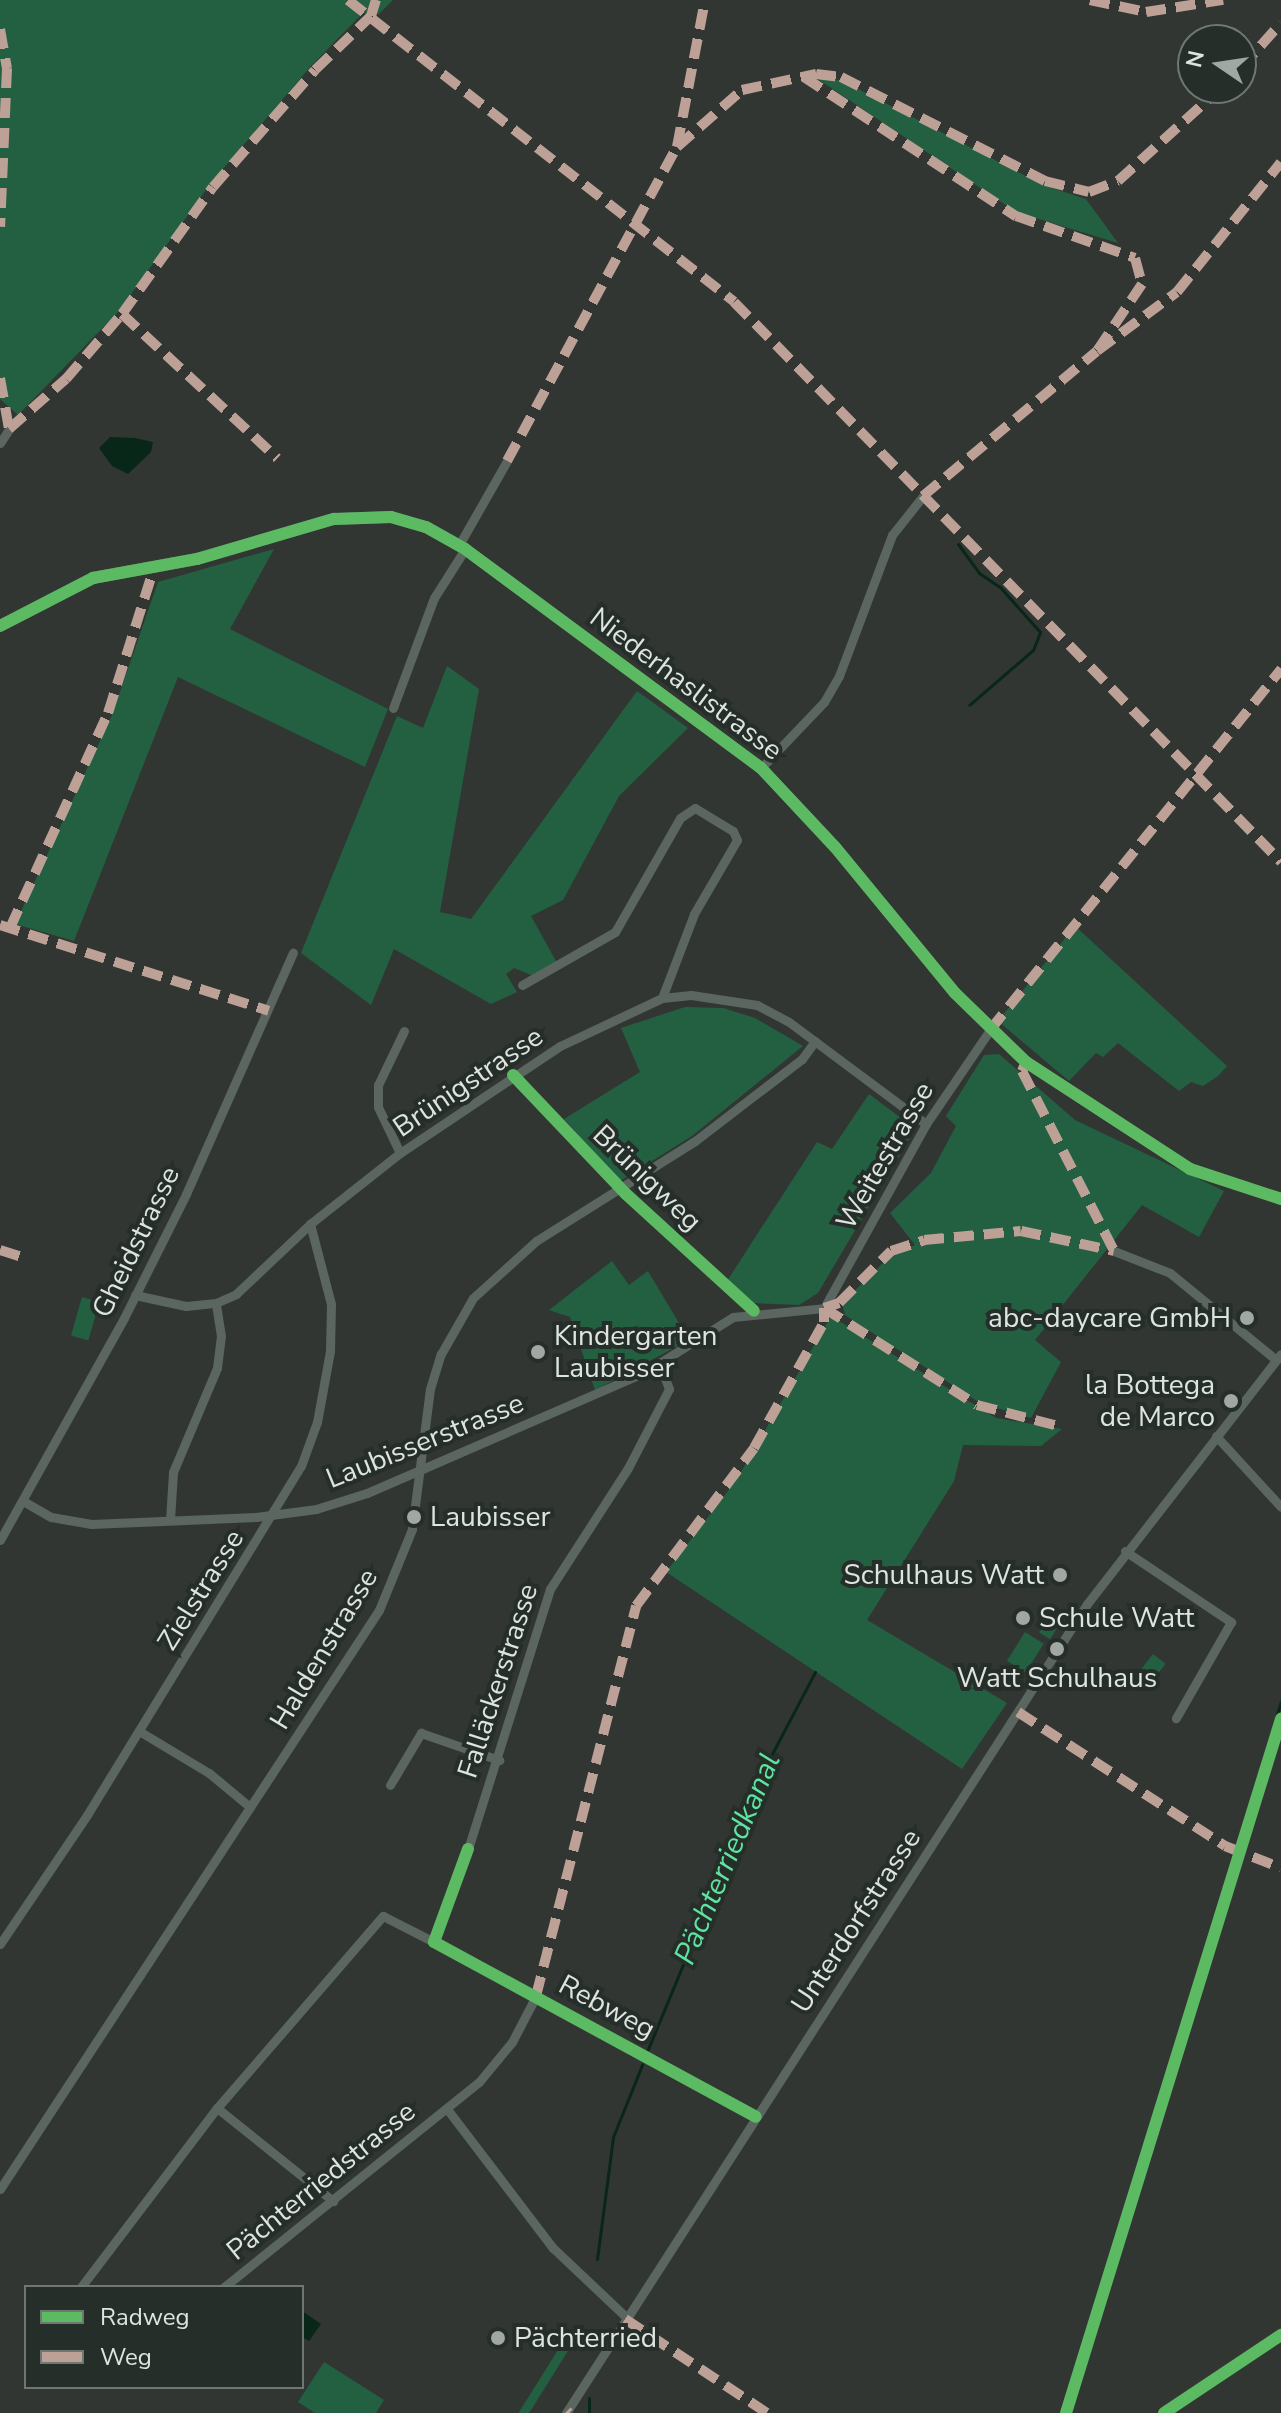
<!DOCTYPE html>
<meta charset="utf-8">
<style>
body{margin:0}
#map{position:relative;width:1281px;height:2413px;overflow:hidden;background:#313633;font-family:"Nunito Sans",sans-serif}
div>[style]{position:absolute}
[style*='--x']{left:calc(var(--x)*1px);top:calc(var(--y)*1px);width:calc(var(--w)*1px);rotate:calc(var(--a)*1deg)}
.green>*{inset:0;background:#236042;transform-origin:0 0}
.water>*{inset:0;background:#092718}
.stream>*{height:3px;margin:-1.5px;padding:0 1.5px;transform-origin:1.5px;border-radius:1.5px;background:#092718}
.street>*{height:9px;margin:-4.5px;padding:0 4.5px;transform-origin:4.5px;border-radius:4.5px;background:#5a665f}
.secondary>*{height:12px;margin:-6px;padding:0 6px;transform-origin:6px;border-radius:6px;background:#59675f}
.quiet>*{height:10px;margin-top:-5px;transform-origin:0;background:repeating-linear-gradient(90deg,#bda197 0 20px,transparent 0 30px)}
.cycleway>*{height:12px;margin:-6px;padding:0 6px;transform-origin:6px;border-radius:6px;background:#5cba63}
.dots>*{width:22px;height:22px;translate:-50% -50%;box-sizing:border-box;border:4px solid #252e28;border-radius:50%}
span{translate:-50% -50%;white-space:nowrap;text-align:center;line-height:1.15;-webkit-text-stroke:8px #252e28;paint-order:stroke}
.street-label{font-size:28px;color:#dee4e0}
.poi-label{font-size:28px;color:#dee4e0}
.right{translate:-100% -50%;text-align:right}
.left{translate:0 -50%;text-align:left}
.water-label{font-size:30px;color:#5fe3a0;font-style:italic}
.legend{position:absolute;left:24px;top:2285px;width:280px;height:104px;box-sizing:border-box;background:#252e28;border:2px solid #6f7772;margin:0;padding:10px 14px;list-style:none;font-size:24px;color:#dee4e0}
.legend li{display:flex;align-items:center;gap:16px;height:40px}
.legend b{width:40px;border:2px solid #6f7772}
.north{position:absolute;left:1177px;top:24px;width:80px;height:80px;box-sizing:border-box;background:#252e28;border:2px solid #6f7772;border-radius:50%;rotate:283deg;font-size:22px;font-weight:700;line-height:32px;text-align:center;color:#dee4e0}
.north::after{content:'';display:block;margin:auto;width:28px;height:36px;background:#a1a7a3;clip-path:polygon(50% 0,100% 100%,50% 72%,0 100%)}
</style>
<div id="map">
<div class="green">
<div style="clip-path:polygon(0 0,393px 0,379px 14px,363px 13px,311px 66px,211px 183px,119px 311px,18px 415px,0 399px)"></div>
<div style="clip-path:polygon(822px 78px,841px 80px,1043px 185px,1086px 199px,1118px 243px,1016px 212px,818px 79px)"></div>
<div style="clip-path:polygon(274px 549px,230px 629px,388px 709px,365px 767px,178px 677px,74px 941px,15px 924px,112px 715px,158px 582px)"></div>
<div style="clip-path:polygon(447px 666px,479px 689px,440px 912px,471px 919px,637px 691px,688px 728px,619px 796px,563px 900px,531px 916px,557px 963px,536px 977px,514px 968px,506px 974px,517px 992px,491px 1004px,394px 949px,371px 1005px,301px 953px,397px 716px,423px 728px)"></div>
<div style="clip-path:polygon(1075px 926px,1227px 1066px,1218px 1076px,1203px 1086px,1191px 1082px,1179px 1091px,1118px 1043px,1103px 1057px,1096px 1053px,1069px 1081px,998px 1021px)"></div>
<div style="clip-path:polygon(685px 1007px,723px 1008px,755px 1018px,803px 1046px,692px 1136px,620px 1181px,564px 1119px,640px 1072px,621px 1028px)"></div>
<div style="clip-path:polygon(999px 1054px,1075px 1120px,1224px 1191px,1199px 1237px,1142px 1205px,1035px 1340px,1061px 1362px,1031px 1418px,980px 1403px,845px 1315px,842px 1303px,888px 1258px,915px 1245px,890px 1213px,931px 1173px,956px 1126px,946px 1116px,984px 1055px)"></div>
<div style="clip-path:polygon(869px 1094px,905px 1121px,909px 1139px,818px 1293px,799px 1305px,752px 1303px,727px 1281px,817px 1142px,832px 1149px)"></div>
<div style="clip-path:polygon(612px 1261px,629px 1285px,648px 1271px,689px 1340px,595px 1390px,570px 1317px,549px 1310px)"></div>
<div style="left:82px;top:1297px;width:18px;height:40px;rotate:16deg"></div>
<div style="clip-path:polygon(831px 1316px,996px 1418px,1062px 1429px,1041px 1446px,963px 1445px,954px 1481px,867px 1620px,1007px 1703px,962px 1769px,666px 1572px,737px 1479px)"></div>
<div style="left:1055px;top:1607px;width:13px;height:30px;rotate:32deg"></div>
<div style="left:1025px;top:1632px;width:22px;height:34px;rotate:32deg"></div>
<div style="left:1153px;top:1654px;width:16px;height:31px;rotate:38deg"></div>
<div style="left:571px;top:2329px;width:9px;height:100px;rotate:32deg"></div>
<div style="clip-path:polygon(324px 2362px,384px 2400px,376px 2413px,315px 2413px,298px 2402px)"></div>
</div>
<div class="water">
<div style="clip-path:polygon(110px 437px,135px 438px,153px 442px,151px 452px,128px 474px,112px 466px,99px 448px)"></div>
<div style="clip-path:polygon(302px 2311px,321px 2324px,309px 2341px,302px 2337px)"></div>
</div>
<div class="stream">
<div style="--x:958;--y:544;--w:36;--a:54"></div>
<div style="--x:979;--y:573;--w:25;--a:34"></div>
<div style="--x:1000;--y:587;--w:60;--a:48.4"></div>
<div style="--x:1040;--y:632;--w:19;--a:111"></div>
<div style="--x:1033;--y:650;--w:84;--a:139.3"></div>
<div style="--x:1237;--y:1847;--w:152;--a:-73.2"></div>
<div style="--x:648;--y:2049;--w:301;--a:-67.5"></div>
<div style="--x:763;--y:1771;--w:112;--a:-62.3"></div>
<div style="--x:597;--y:2259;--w:123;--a:-82.5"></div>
<div style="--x:613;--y:2137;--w:78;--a:-68.1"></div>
<div style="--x:589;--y:2413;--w:15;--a:-90"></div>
<div style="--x:1064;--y:2413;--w:579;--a:-73.04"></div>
</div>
<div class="street">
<div style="--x:0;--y:443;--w:17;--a:-57"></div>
<div style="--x:459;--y:545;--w:97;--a:-60.3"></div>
<div style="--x:393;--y:708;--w:117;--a:-69.6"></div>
<div style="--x:434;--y:598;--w:58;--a:-57.7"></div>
<div style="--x:761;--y:768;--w:91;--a:-46.3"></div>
<div style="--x:824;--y:702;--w:30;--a:-60"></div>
<div style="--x:839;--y:676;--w:151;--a:-69.4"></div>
<div style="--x:892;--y:535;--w:50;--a:-51.5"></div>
<div style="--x:522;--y:985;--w:107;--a:-29.7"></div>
<div style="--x:615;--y:932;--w:131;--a:-60.3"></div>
<div style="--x:680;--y:818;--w:18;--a:-34"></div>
<div style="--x:695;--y:808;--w:44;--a:31.2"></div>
<div style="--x:733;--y:831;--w:10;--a:66"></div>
<div style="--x:737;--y:840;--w:86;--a:120.2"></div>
<div style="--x:694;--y:914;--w:90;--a:110.9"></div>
<div style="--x:400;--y:1153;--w:51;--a:-115.6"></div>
<div style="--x:378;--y:1107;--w:22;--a:-90"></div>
<div style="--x:378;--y:1085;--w:60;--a:-64.3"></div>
<div style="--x:1114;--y:1251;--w:60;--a:21.4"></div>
<div style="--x:1170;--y:1273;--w:136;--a:39.3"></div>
<div style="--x:135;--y:1295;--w:52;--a:12.2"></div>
<div style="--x:186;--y:1306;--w:30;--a:-6"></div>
<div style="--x:216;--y:1303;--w:22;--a:-24"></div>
<div style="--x:236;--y:1294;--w:102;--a:-43.4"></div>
<div style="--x:310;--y:1224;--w:115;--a:-38.3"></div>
<div style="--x:400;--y:1153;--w:192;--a:-33.8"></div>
<div style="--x:560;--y:1046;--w:113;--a:-25.2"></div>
<div style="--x:662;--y:998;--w:29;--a:-6"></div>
<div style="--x:691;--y:995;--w:67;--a:8.6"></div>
<div style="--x:757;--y:1005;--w:36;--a:28"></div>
<div style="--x:789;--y:1022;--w:171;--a:36.7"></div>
<div style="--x:1216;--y:1436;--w:96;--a:47.5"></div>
<div style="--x:23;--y:1501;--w:32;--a:30"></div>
<div style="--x:51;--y:1517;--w:41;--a:9.9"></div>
<div style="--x:91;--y:1524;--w:165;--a:-2.4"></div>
<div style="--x:256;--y:1517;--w:61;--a:-7.6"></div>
<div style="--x:316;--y:1509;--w:53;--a:-17.4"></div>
<div style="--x:367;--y:1493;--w:303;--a:-23.5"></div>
<div style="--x:645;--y:1372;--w:104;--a:-32"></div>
<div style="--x:733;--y:1317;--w:91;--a:-5.6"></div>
<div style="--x:824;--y:1308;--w:210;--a:-61"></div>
<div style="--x:926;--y:1124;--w:114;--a:-55.8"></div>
<div style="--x:170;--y:1520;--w:48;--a:-86.4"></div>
<div style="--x:173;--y:1472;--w:113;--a:-67.1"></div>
<div style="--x:217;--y:1368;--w:32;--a:-83"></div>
<div style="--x:221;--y:1336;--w:33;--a:-99"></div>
<div style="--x:0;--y:1540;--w:254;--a:-60.8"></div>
<div style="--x:124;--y:1318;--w:139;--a:-63.4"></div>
<div style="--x:186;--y:1194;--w:264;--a:-66.1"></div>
<div style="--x:1125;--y:1551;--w:128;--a:33.8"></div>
<div style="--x:1231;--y:1622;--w:111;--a:119.8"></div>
<div style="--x:139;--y:1731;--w:82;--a:31"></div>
<div style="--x:209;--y:1773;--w:53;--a:39.7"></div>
<div style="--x:390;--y:1785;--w:61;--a:-59.2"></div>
<div style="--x:421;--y:1733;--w:83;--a:19.1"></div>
<div style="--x:468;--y:1849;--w:273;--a:-72.5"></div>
<div style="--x:550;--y:1589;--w:144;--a:-57.2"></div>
<div style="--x:628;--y:1468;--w:89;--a:-62.6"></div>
<div style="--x:669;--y:1389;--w:27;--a:-110"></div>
<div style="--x:0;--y:1944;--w:156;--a:-56"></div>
<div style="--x:87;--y:1815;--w:409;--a:-58.5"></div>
<div style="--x:301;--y:1466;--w:47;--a:-70"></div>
<div style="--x:317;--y:1422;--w:72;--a:-79.6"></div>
<div style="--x:330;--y:1351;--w:47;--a:-88.8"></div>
<div style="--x:331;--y:1304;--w:83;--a:-104.7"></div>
<div style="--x:217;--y:2108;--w:149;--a:38.7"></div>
<div style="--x:447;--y:2109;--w:175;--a:52.7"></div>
<div style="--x:553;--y:2248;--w:100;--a:43.4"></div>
<div style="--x:0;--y:2189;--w:692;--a:-56.79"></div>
<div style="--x:379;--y:1610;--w:87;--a:-67.8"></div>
<div style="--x:412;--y:1529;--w:141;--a:-82.7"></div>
<div style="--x:430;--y:1389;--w:37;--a:-73"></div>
<div style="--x:441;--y:1354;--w:64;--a:-60.3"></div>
<div style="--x:473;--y:1298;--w:85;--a:-42.1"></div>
<div style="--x:536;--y:1241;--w:188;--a:-32.2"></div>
<div style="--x:695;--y:1141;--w:135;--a:-37.5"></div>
<div style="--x:802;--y:1059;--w:22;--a:-54"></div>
<div style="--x:81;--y:2287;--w:225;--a:-52.8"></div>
<div style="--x:217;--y:2108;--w:254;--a:-49.2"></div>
<div style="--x:383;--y:1916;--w:57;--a:27"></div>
<div style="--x:224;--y:2287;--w:327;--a:-38.8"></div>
<div style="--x:479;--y:2082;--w:52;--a:-50.5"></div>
<div style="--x:512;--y:2042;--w:52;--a:-62.4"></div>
<div style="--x:566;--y:2413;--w:962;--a:-57.22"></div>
<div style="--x:1087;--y:1604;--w:316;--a:-52.2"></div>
<div style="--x:1164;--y:2413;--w:141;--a:-33.7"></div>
</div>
<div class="secondary">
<div style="--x:0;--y:626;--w:105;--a:-27.3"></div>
<div style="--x:93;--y:578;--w:106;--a:-10.4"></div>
<div style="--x:197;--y:559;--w:143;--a:-16.3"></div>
<div style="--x:334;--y:519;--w:57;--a:-2"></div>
<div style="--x:391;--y:517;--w:36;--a:16"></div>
<div style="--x:426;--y:527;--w:45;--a:29.4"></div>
<div style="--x:465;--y:549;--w:368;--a:36.5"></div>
<div style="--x:761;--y:768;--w:108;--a:46.9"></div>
<div style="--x:835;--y:847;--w:189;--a:50.6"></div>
<div style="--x:955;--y:993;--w:99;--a:44.2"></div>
<div style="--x:1026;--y:1062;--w:196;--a:33.1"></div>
<div style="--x:1190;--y:1169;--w:96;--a:18.2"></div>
</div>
<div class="quiet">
<div style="--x:348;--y:0;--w:490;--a:38"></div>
<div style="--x:734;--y:302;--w:783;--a:45.67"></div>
<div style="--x:1090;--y:0;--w:57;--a:12.1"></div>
<div style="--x:1146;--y:12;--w:78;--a:-8.9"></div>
<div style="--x:0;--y:29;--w:40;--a:80"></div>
<div style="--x:7;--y:68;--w:159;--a:92.5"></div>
<div style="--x:1241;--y:68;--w:60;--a:-48.4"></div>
<div style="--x:804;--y:77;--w:254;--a:33.3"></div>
<div style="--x:1016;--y:216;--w:126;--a:19.4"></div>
<div style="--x:1135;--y:258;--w:27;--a:75"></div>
<div style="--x:1142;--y:284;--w:81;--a:123.9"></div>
<div style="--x:677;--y:147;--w:86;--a:-41.2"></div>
<div style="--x:742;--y:90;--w:76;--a:-12.2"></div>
<div style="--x:816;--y:74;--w:25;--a:7"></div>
<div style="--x:841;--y:77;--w:229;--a:27"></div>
<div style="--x:1045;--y:181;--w:45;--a:14"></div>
<div style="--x:1089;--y:192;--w:31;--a:-21"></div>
<div style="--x:1118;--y:181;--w:139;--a:-42.1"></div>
<div style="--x:122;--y:314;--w:212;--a:42.9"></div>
<div style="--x:0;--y:378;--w:52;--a:80"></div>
<div style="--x:9;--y:429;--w:76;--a:-41.3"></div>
<div style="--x:66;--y:379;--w:86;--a:-49.3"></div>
<div style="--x:122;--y:314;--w:156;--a:-54.4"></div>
<div style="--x:213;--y:187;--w:155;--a:-48.9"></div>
<div style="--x:315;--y:70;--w:78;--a:-44"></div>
<div style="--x:371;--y:16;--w:17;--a:-73"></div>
<div style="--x:507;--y:461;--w:357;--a:-61.6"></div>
<div style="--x:677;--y:147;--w:150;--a:-79.2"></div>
<div style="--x:923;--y:496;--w:226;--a:-39.8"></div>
<div style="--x:1097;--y:351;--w:99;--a:-36.4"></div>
<div style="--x:1177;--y:292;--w:166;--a:-51.3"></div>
<div style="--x:0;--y:925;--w:282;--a:17.7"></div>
<div style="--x:10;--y:928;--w:236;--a:-65.5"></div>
<div style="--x:108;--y:713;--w:152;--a:-72.4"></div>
<div style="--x:990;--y:1030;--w:464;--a:-51.1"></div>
<div style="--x:1026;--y:1062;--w:10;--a:114"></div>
<div style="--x:1022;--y:1071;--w:202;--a:62.9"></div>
<div style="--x:0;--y:1250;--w:23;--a:18"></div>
<div style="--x:824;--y:1308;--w:16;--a:-18"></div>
<div style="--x:839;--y:1303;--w:74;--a:-45"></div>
<div style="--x:891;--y:1251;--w:35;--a:-18"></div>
<div style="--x:924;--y:1240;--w:97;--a:-5.3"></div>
<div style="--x:1021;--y:1231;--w:95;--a:12.1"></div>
<div style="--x:824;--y:1308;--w:181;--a:32.4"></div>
<div style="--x:977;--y:1405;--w:84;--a:14.5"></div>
<div style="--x:1018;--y:1712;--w:247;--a:32.9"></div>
<div style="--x:1225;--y:1846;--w:60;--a:21.4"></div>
<div style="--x:536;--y:1996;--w:403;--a:-75.6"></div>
<div style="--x:636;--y:1606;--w:197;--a:-53.2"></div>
<div style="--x:754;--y:1448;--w:144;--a:-60.9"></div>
<div style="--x:824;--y:1322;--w:14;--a:-90"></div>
<div style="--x:625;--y:2319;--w:170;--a:33.5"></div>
<div style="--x:567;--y:2411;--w:3;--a:45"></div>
</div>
<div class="cycleway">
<div style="--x:0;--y:626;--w:105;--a:-27.3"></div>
<div style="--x:93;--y:578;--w:106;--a:-10.4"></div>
<div style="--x:197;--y:559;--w:143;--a:-16.3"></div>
<div style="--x:334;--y:519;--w:57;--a:-2"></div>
<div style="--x:391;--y:517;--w:36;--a:16"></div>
<div style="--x:426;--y:527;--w:45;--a:29.4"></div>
<div style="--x:465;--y:549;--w:368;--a:36.5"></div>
<div style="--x:761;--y:768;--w:108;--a:46.9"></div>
<div style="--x:835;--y:847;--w:189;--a:50.6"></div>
<div style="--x:955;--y:993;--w:99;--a:44.2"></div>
<div style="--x:1026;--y:1062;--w:196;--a:33.1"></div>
<div style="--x:1190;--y:1169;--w:96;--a:18.2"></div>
<div style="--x:513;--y:1075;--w:164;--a:46.5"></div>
<div style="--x:626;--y:1194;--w:173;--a:42.4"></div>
<div style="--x:468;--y:1849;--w:99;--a:110.1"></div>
<div style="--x:434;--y:1942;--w:366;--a:28.5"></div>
<div style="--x:1066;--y:2413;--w:727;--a:-72.79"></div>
<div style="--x:1164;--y:2413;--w:141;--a:-33.7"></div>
</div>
<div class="dots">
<div style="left:1247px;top:1318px;background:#a1a7a3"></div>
<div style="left:538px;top:1352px;background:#a1a7a3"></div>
<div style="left:1231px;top:1401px;background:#a1a7a3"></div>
<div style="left:414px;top:1517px;background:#a1a7a3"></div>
<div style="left:1060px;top:1575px;background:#a1a7a3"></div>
<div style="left:1023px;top:1618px;background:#a1a7a3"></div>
<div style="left:1057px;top:1649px;background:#a1a7a3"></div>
<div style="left:498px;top:2338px;background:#a1a7a3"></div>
</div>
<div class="street-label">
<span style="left:686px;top:684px;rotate:37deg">Niederhaslistrasse</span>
<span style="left:468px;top:1082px;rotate:-34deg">Brünigstrasse</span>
<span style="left:885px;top:1156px;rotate:-60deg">Weitestrasse</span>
<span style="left:647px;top:1178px;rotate:44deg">Brünigweg</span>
<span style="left:136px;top:1242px;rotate:-64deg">Gheidstrasse</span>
<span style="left:425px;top:1441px;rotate:-22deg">Laubisserstrasse</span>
<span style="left:201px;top:1590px;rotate:-58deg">Zielstrasse</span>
<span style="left:324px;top:1649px;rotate:-59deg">Haldenstrasse</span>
<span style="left:498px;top:1681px;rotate:-72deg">Falläckerstrasse</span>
<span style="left:856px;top:1921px;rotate:-57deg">Unterdorfstrasse</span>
<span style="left:607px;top:2007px;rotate:28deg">Rebweg</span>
<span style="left:321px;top:2181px;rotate:-39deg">Pächterriedstrasse</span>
</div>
<div class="poi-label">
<span class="right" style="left:1231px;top:1318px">abc-daycare GmbH</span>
<span class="left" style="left:554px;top:1352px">Kindergarten<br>Laubisser</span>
<span class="right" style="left:1215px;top:1401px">la Bottega<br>de Marco</span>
<span class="left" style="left:430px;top:1517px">Laubisser</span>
<span class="right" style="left:1044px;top:1575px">Schulhaus Watt</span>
<span class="left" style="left:1039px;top:1618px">Schule Watt</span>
<span style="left:1057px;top:1678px">Watt Schulhaus</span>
<span class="left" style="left:514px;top:2338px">Pächterried</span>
</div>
<div class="water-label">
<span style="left:728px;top:1859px;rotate:-67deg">Pächterriedkanal</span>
</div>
<ul class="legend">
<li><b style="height:10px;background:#5cba63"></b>Radweg</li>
<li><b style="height:10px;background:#bda197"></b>Weg</li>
</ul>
<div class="north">N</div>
</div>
